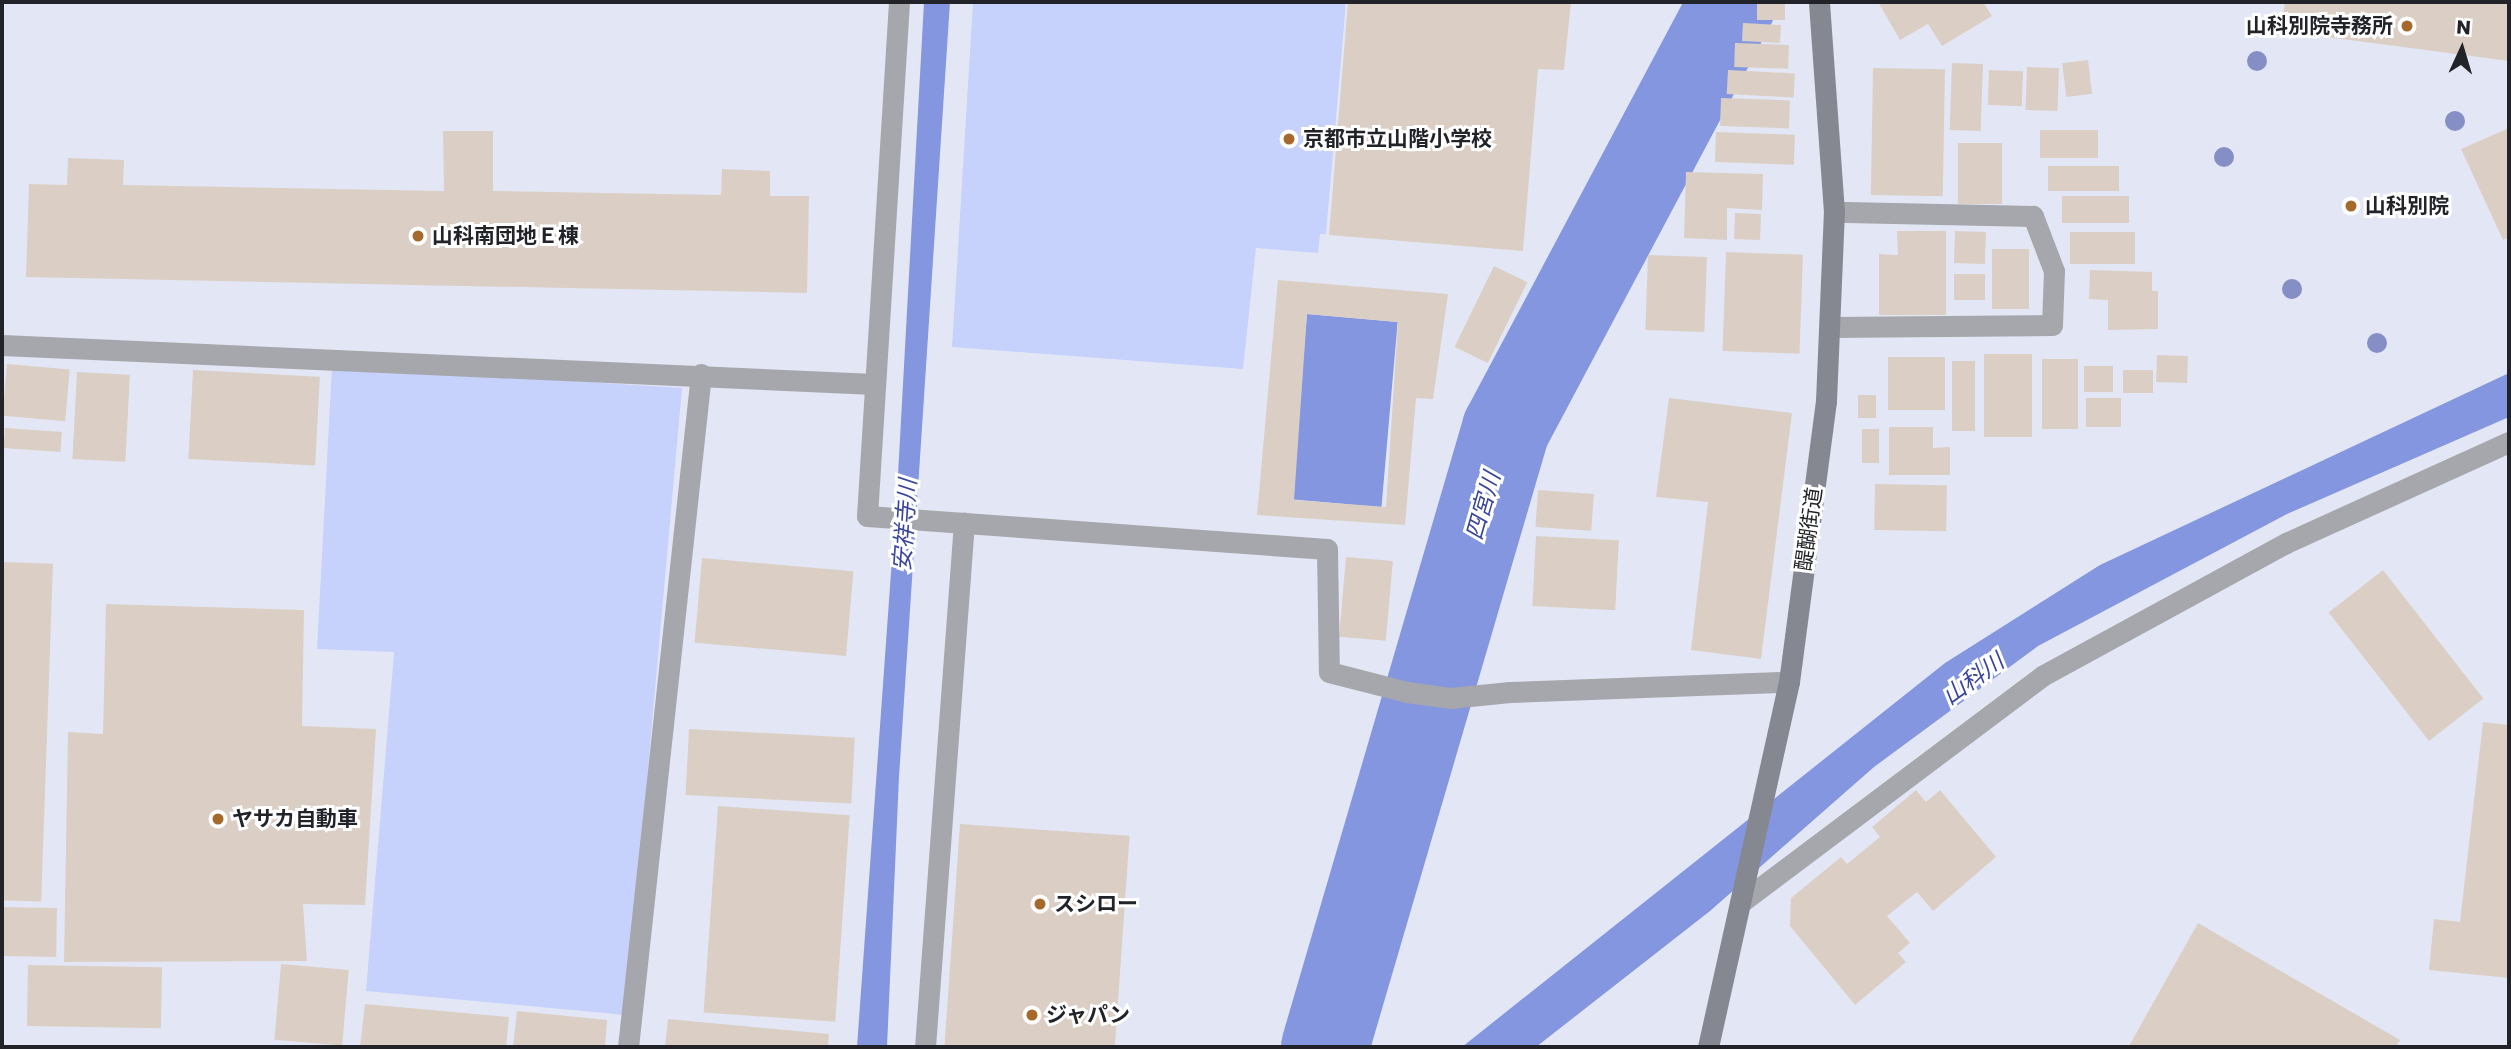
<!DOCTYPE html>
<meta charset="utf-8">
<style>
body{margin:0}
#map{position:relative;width:2511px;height:1049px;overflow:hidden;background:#e3e7f5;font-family:Poppins,"Noto Sans JP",sans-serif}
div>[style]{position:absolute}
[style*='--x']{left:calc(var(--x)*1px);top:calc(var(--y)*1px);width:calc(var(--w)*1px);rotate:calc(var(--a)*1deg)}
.green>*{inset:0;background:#c7d2fc}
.water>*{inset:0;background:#8496df;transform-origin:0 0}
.river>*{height:88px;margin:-44px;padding:0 44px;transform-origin:44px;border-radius:44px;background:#8496df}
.building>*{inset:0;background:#dbcfc5;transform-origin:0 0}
.service>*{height:21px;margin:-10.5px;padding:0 10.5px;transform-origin:10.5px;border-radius:10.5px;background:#a6a7ad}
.minor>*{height:21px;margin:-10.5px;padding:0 10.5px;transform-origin:10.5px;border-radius:10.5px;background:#a6a7ad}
.secondary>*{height:21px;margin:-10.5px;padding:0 10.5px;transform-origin:10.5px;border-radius:10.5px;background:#868891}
.trees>*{width:20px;height:20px;margin:-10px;border-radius:50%;background:#868fc5}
.dots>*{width:19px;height:19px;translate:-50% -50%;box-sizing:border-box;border:4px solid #fff;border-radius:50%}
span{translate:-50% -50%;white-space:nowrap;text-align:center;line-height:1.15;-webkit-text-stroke:6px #fff;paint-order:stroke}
.poi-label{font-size:21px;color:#222328;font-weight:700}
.right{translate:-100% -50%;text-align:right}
.left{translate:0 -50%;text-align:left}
.street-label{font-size:21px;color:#222328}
.water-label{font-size:23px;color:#39459c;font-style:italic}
.frame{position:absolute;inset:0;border:4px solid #222328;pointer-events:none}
.north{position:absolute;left:2427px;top:14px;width:70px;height:70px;-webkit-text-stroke:5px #fff;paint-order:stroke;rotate:4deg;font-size:19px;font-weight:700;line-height:28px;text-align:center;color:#222328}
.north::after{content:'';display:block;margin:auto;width:24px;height:32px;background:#222328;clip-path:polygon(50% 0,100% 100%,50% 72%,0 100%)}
</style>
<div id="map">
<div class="green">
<div style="clip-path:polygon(973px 2px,1346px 2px,1326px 234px,1320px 234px,1318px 253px,1256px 248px,1243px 369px,952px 347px)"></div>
<div style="clip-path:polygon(332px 366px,682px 388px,626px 1015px,366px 991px,394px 652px,317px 649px)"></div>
</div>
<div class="water">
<div style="clip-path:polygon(924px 2px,950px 2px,899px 777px,887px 1047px,857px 1047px,898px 475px)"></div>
<div style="left:1307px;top:314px;width:91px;height:186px;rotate:5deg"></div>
<div style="clip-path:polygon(2509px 373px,2509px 417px,2287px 514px,2038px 646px,1874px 767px,1710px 911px,1536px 1047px,1462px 1047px,1945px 663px,2100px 565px)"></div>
</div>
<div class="river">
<div style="--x:1325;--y:1047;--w:644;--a:-73.68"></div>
<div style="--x:1506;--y:429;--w:484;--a:-62"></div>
</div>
<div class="building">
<div style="clip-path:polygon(1348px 2px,1571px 2px,1564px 70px,1538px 69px,1523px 251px,1329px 235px)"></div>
<div style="left:1757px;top:2px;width:28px;height:18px"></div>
<div style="clip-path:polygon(1878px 2px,1983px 2px,1992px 16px,1942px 46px,1928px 24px,1900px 40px)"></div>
<div style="clip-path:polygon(2285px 2px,2509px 2px,2509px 61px,2304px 34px,2306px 17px,2283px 15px)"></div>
<div style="left:1743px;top:23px;width:38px;height:18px;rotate:3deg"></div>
<div style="left:1735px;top:43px;width:54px;height:24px;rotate:2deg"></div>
<div style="left:2088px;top:60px;width:34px;height:26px;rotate:83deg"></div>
<div style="left:1952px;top:63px;width:31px;height:67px;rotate:2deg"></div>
<div style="left:2027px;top:67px;width:32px;height:43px;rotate:2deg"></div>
<div style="left:1873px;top:68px;width:72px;height:127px;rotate:1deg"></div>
<div style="left:1728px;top:70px;width:67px;height:24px;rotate:3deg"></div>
<div style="left:1989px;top:70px;width:34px;height:35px;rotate:2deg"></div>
<div style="left:1721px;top:98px;width:69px;height:28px;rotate:2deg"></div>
<div style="clip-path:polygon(2509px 128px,2509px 237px,2503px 240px,2461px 149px)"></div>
<div style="left:2040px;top:130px;width:58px;height:28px"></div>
<div style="clip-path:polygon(443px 131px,493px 131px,493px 191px,721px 195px,722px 169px,770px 171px,770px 196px,809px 196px,807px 293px,26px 277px,29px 184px,67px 185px,68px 158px,124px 160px,123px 185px,444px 191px)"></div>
<div style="left:1716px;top:132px;width:79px;height:30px;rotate:2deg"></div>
<div style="left:1958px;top:143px;width:44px;height:61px"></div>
<div style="left:2119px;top:166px;width:25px;height:71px;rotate:90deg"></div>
<div style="clip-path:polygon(1686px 172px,1763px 174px,1762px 210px,1727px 208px,1727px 240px,1684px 238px)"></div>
<div style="left:2062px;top:196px;width:67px;height:27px"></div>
<div style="left:1735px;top:213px;width:26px;height:26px;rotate:2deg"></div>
<div style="clip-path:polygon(1897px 231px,1946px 231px,1946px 315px,1879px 315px,1879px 254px,1898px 255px)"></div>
<div style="left:1955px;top:231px;width:31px;height:32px;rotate:2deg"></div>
<div style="left:2070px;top:232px;width:65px;height:32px"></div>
<div style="left:1992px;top:249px;width:37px;height:60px"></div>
<div style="left:1726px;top:252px;width:77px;height:99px;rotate:2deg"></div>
<div style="left:1648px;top:255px;width:59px;height:75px;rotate:2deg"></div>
<div style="left:1494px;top:266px;width:37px;height:90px;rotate:26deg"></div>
<div style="clip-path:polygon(2090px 270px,2152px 272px,2152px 291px,2158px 291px,2158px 329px,2108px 330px,2108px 300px,2089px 299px)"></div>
<div style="left:1954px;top:274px;width:31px;height:26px"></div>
<div style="clip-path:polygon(evenodd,1278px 280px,1448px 294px,1433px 399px,1416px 398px,1405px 525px,1257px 515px,1278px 280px,1307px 314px,1398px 322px,1386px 507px,1294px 500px,1307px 314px)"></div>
<div style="left:1984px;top:354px;width:48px;height:83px"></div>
<div style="left:2157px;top:355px;width:31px;height:27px;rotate:2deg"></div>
<div style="left:1888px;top:357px;width:57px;height:53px"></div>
<div style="left:2042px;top:359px;width:36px;height:70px"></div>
<div style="left:1952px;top:361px;width:23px;height:70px"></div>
<div style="left:7px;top:364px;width:63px;height:52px;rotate:5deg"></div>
<div style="left:2084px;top:366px;width:29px;height:26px"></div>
<div style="left:193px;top:370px;width:127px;height:89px;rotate:3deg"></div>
<div style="left:2123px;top:370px;width:30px;height:23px"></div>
<div style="left:77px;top:372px;width:53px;height:87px;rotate:3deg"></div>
<div style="left:1858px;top:395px;width:18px;height:23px"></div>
<div style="clip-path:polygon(1669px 398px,1792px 413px,1761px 659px,1691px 650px,1708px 502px,1656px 497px)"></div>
<div style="left:2086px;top:398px;width:35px;height:29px"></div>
<div style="clip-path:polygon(1889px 427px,1933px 427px,1933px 448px,1950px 447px,1950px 475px,1889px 475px)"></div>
<div style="left:5px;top:428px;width:57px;height:20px;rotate:4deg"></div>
<div style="left:1862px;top:429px;width:17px;height:34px"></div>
<div style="left:1875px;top:484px;width:72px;height:46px;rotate:1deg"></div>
<div style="left:1538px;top:490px;width:56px;height:37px;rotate:4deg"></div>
<div style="left:1536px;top:536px;width:83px;height:70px;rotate:3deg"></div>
<div style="left:1346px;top:557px;width:47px;height:80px;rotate:5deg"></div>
<div style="left:702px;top:558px;width:152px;height:85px;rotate:5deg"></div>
<div style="left:2px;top:562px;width:51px;height:338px;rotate:2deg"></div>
<div style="left:2383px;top:570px;width:163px;height:69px;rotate:52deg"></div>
<div style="clip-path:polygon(106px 604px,304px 610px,302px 726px,376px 729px,365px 905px,303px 904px,307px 961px,64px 962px,68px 732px,103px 734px)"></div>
<div style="clip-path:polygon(2483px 722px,2509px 725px,2509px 978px,2429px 970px,2434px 919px,2460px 922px)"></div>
<div style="left:689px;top:729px;width:166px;height:66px;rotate:3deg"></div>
<div style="clip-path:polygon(1916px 790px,1926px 802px,1940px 790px,1996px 857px,1933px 911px,1917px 892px,1887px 916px,1910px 943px,1898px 953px,1906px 962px,1855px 1005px,1790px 926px,1791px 898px,1841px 857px,1847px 864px,1880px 837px,1872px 827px)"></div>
<div style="left:718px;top:806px;width:132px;height:207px;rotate:4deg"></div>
<div style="left:960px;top:824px;width:170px;height:223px;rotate:4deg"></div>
<div style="left:2px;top:907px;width:55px;height:49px;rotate:1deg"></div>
<div style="clip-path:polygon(2198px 923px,2400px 1040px,2396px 1047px,2129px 1046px)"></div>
<div style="left:281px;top:964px;width:68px;height:76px;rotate:5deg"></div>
<div style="left:28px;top:965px;width:134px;height:61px;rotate:1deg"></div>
<div style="clip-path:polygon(365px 1004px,509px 1017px,506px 1047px,360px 1047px)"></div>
<div style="clip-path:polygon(517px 1011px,607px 1020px,605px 1047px,513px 1047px)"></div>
<div style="clip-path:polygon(668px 1019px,829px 1034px,828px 1047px,665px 1047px)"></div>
</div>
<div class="service">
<div style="--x:1830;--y:327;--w:222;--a:-0.5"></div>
<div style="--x:2052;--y:325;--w:54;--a:-87.9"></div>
<div style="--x:2054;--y:271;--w:59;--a:-110.9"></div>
<div style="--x:2033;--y:216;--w:199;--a:-178.8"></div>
</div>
<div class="minor">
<div style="--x:899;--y:2;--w:515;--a:93.56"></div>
<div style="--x:867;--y:516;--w:461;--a:4.1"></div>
<div style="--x:1327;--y:549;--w:123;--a:89.1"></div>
<div style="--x:1329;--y:672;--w:81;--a:14.4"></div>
<div style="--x:1407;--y:692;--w:43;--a:7.9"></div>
<div style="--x:1450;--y:698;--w:60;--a:-5.7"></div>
<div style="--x:1510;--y:692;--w:279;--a:-2.1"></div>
<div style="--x:2;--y:345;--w:873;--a:2.56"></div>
<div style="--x:1740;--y:903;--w:378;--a:-36.9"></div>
<div style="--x:2042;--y:676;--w:278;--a:-28.6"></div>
<div style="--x:2286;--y:543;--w:245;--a:-24.4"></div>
<div style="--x:628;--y:1047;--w:677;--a:-83.81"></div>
<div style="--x:925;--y:1047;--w:526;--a:-85.75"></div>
</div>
<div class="secondary">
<div style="--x:1708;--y:1047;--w:374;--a:-77.5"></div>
<div style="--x:1789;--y:682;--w:283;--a:-82.5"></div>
<div style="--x:1826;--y:401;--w:189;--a:-87.6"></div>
<div style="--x:1834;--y:212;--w:211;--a:-94.1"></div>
</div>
<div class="trees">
<div style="left:2257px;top:61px"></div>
<div style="left:2455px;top:121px"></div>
<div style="left:2224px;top:157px"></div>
<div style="left:2292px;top:289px"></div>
<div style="left:2377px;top:343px"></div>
</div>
<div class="dots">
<div style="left:2407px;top:26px;background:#a5692c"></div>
<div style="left:1289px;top:139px;background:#a5692c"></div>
<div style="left:2351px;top:206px;background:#a5692c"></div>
<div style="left:418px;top:236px;background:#a5692c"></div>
<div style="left:218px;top:819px;background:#a5692c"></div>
<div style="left:1040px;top:904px;background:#a5692c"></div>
<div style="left:1032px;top:1015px;background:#a5692c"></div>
</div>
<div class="poi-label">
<span class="right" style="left:2393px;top:26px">山科別院寺務所</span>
<span class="left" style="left:1303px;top:139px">京都市立山階小学校</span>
<span class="left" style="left:2365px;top:206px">山科別院</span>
<span class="left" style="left:432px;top:236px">山科南団地Ｅ棟</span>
<span class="left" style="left:232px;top:819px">ヤサカ自動車</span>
<span class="left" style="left:1054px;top:904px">スシロー</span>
<span class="left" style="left:1046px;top:1015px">ジャパン</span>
</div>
<div class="street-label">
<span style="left:1809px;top:529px;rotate:-82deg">醍醐街道</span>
</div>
<div class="water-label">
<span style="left:1483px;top:506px;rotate:-74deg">四宮川</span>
<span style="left:905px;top:525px;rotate:-86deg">安祥寺川</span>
<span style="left:1973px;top:679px;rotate:-36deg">山科川</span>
</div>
<div class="frame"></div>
<div class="north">N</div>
</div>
